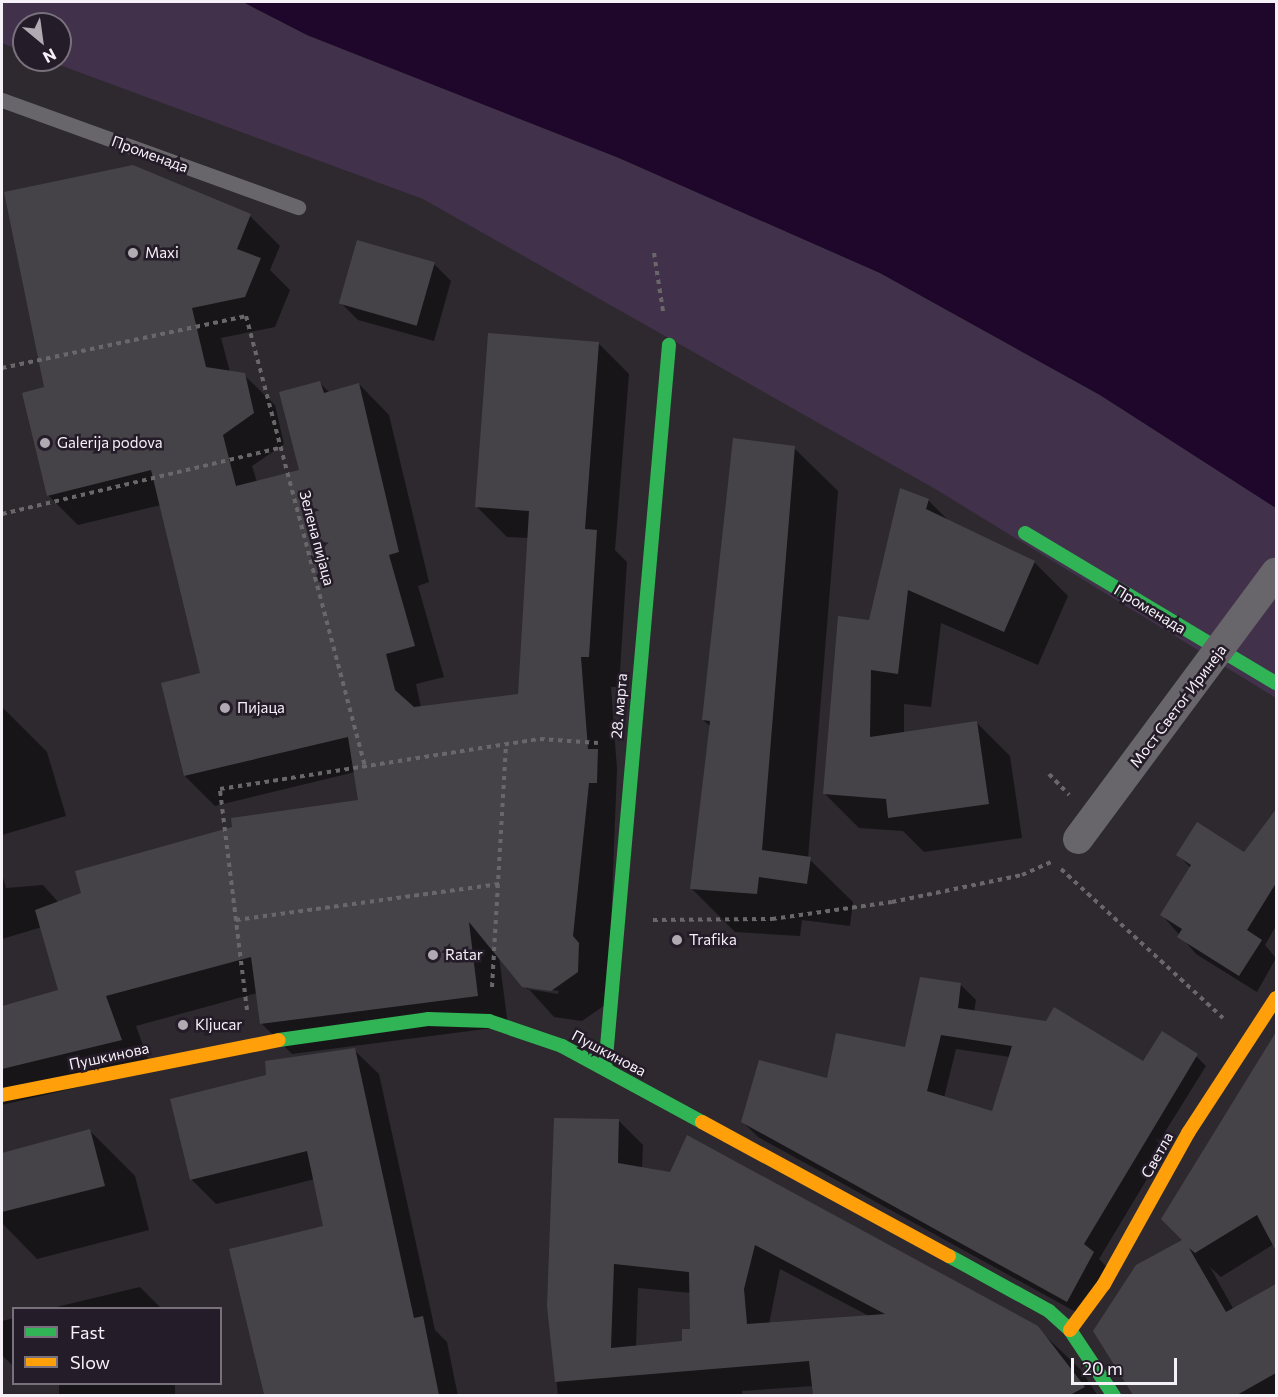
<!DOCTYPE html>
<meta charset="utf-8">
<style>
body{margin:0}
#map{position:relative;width:1278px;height:1397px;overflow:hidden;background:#2d292f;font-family:Commissioner,sans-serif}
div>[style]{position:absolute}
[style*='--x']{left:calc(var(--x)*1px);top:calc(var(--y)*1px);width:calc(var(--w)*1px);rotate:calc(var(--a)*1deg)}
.green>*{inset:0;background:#42314b}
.water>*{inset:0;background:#1e072a}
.shadow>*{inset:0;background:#0007;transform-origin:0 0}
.building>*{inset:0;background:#464348;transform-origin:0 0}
.path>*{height:4px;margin-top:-2px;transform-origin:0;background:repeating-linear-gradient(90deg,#69676a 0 4.5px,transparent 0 9px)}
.lane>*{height:15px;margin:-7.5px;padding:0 7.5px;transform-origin:7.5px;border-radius:7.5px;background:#68666a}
.fast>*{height:14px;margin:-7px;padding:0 7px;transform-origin:7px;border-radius:7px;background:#30b455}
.slow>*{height:14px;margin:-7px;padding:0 7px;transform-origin:7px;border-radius:7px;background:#ff9f0a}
.street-bridge>*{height:30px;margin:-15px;padding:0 15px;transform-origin:15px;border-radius:15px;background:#68666a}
.dots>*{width:16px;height:16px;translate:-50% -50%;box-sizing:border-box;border:3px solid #241c28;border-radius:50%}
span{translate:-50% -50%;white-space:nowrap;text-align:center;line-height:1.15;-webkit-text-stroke:5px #241c28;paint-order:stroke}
.street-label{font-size:15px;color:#f6f1f9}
.poi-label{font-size:15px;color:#f6f1f9}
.left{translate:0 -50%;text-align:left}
.frame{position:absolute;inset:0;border:3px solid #f6f1f9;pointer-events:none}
.legend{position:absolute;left:12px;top:1307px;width:210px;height:78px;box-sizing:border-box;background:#241c28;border:2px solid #78717c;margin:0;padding:8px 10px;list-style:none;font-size:18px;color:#f6f1f9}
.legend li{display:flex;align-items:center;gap:12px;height:30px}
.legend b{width:30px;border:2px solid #78717c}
.north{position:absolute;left:12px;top:12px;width:60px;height:60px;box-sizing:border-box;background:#241c28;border:2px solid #78717c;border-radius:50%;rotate:151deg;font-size:16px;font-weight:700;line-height:24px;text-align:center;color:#f6f1f9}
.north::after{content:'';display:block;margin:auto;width:21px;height:27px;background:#b0abb2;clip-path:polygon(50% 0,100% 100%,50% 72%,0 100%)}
.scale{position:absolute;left:1071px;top:1358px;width:106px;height:27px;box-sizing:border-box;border:3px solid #f6f1f9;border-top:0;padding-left:8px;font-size:18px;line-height:21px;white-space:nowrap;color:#f6f1f9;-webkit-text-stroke:4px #241c28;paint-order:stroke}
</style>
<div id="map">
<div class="green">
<div style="clip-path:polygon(2px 2px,243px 2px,307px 35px,619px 158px,880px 273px,1100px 395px,1276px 508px,1276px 698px,937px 490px,423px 199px,46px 60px,60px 60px,60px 24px,24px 24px,24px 52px,2px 43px)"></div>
</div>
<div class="water">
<div style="clip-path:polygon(243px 2px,1276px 2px,1276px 508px,1100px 395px,880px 273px,619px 158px,307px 35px)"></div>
</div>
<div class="shadow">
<div style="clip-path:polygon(evenodd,250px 216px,280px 246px,270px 270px,290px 290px,275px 327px,221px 338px,230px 372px,244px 375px,275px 405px,284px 444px,252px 466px,257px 482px,301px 471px,320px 383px,330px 393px,359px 384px,389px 415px,429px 582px,418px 586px,444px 677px,416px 684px,421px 707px,520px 695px,529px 538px,507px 537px,476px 506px,598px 343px,629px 374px,615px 550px,627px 562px,619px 687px,611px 687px,617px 769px,608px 1003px,582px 1021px,554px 1017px,499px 956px,508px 1026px,292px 1054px,261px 1023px,257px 993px,136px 1026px,152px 1070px,2px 1105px,2px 1006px,60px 991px,42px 927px,2px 939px,2px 874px,6px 888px,43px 885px,59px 903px,359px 801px,355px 772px,215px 806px,185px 776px,201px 675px,161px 505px,78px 525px,48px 495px,46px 388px,250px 216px,527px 986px,559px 991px,558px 994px,527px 989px,527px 986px)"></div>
<div style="clip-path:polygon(434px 264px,451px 281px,434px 341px,358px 320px,341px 303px)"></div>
<div style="clip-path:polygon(794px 448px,838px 491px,808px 858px,853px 902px,850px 926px,802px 920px,800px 936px,735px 932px,692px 889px,711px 727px,703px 720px)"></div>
<div style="clip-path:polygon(928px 500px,950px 522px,1034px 562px,1068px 596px,1038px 665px,941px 623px,931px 707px,904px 704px,904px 733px,976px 722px,1010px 756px,1022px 838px,924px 852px,903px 831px,859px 828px,825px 794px,870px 621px)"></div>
<div style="clip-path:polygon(2px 707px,47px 752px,66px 816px,2px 835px)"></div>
<div style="clip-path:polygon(1273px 816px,1276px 926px,1265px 945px,1276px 958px,1257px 992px,1196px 954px,1162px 915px,1191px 868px,1178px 855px,1244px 854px)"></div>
<div style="clip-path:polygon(evenodd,961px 985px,976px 1000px,974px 1012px,1143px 1063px,1191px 1051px,1206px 1066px,1165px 1132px,1171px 1139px,1099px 1259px,1108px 1268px,1083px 1316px,758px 1137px,743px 1122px,906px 1048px,961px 985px,956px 1049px,1010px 1057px,993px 1113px,944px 1098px,956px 1049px)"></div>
<div style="clip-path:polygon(1276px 1035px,1276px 1248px,1274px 1244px,1221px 1277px,1210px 1267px,1234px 1310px,1276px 1286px,1276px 1396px,1134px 1396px,1184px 1240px,1163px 1219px)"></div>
<div style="clip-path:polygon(354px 1050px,379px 1074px,435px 1330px,447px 1342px,458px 1396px,264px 1396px,231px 1250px,325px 1227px,315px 1179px,216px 1204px,191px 1179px,268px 1076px)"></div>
<div style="clip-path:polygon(evenodd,619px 1121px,643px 1145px,642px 1169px,1037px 1328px,1080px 1369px,1098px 1396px,815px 1396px,814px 1386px,742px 1391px,743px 1396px,558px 1396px,549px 1306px,619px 1121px,780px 1269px,871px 1317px,769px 1324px,780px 1269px,619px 1121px,638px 1288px,691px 1293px,691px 1330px,684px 1342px,636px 1347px,638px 1288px)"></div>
<div style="clip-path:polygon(90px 1131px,135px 1176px,149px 1230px,37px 1259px,2px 1223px,2px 1154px)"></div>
<div style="clip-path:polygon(140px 1287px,161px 1308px,52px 1308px)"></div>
<div style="clip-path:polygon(14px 1318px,14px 1367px,2px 1355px,2px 1321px)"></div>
<div style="left:59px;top:1384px;width:116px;height:12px"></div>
</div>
<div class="building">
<div style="clip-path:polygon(133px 165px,251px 214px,237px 249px,261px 258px,245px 297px,192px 308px,206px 367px,245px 373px,254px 413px,223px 435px,236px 486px,299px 470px,279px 392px,320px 381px,324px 393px,359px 383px,399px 552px,389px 555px,415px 646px,386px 654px,395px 690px,414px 707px,518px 694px,529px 511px,475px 507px,488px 333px,599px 342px,585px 529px,597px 530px,589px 657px,581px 657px,588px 749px,598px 749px,597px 783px,589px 783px,573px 936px,579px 943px,578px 972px,551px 991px,522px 987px,469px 922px,478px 996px,260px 1024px,251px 957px,106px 996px,122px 1040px,2px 1069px,2px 1006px,58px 990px,35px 910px,81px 893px,75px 871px,232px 827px,231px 818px,358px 800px,348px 737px,184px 776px,161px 683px,200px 673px,151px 470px,47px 496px,22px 393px,44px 387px,4px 192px)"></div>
<div style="left:357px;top:240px;width:81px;height:66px;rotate:16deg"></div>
<div style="clip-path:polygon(733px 438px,795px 446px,762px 850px,811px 857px,807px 884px,759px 877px,757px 894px,690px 889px,710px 721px,702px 720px)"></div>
<div style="clip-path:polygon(900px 488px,929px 499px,926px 509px,1035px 561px,1004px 632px,908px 590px,898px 674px,871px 670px,870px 737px,977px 721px,989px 804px,888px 818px,886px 799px,823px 794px,838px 616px,869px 620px)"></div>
<div style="clip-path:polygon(1276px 809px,1276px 883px,1247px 930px,1262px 940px,1239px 976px,1177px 937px,1182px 929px,1160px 915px,1191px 865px,1176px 855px,1197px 822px,1244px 852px)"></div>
<div style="clip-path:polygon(evenodd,920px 977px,961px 983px,958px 1008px,1046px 1021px,1054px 1007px,1143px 1061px,1162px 1031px,1198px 1054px,1084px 1244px,1094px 1252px,1067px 1302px,741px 1122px,759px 1060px,827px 1078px,836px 1033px,905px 1047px,920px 977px,941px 1035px,1012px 1046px,992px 1111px,927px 1091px,941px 1035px)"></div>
<div style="clip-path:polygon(1276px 1032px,1276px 1251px,1257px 1215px,1195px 1253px,1189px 1248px,1226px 1312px,1276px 1284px,1276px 1373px,1237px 1395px,1133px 1395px,1093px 1331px,1136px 1265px,1182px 1240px,1161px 1219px)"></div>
<div style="clip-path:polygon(355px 1048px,414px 1318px,423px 1316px,439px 1395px,264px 1395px,229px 1249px,323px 1226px,307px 1151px,190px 1180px,170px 1099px,266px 1075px,265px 1061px)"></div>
<div style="clip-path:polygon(evenodd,554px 1118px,619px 1119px,618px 1163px,670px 1172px,687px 1135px,1038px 1326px,1085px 1387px,1070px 1395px,813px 1395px,809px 1361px,555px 1382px,547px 1306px,554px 1118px,755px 1245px,885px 1314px,747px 1324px,744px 1289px,755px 1245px,554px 1118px,614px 1264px,689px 1272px,690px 1329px,682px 1329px,682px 1341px,611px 1348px,614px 1264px)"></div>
<div style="clip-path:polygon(90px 1129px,105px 1186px,2px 1212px,2px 1153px)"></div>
</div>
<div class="path">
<div style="--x:654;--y:253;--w:59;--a:81.2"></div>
<div style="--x:2;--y:368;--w:249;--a:-12"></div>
<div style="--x:246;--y:316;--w:465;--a:75.2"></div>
<div style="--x:2;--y:514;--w:286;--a:-13.4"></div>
<div style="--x:1049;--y:774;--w:29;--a:46"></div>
<div style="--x:1061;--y:869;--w:220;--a:42.6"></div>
<div style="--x:236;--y:920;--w:266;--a:-7.8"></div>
<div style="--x:653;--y:920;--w:119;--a:-0.5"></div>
<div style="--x:772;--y:919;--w:121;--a:-8.1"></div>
<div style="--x:892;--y:902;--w:133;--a:-11.7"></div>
<div style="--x:1022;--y:875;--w:34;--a:-24"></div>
<div style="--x:492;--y:987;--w:241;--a:-86.7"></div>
<div style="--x:247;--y:1010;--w:223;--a:-97"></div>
<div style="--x:220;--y:789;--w:324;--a:-8.9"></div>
<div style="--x:540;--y:739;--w:58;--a:3.9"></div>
</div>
<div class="lane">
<div style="--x:2;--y:100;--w:315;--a:19.9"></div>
</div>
<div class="fast">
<div style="--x:1025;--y:533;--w:292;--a:30.9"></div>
<div style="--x:279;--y:1040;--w:150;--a:-8"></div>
<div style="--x:428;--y:1019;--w:61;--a:1.9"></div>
<div style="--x:489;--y:1021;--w:77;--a:18.9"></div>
<div style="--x:562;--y:1046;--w:159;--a:28.5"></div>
<div style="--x:605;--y:1069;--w:727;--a:-84.95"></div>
<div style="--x:949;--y:1256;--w:114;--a:28.8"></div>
<div style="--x:1049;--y:1311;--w:28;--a:42"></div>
<div style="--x:1070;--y:1330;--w:79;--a:56.3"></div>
</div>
<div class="slow">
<div style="--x:2;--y:1095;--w:282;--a:-11.2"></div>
<div style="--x:702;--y:1122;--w:281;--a:28.5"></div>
<div style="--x:1070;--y:1330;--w:57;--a:-53.5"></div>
<div style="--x:1104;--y:1284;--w:173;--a:-60.9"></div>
<div style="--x:1188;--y:1133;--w:161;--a:-56.9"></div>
</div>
<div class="street-bridge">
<div style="--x:1078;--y:839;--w:332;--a:-53.4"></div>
</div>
<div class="dots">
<div style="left:133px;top:253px;background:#b0abb2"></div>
<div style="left:45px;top:443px;background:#b0abb2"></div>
<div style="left:225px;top:708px;background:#b0abb2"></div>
<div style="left:677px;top:940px;background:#b0abb2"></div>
<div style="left:433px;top:955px;background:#b0abb2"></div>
<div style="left:183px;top:1025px;background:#b0abb2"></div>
</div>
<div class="street-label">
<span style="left:150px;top:154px;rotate:20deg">Променада</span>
<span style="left:317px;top:538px;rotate:75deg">Зелена пијаца</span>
<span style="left:1150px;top:609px;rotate:31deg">Променада</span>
<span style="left:619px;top:706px;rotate:-85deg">28. марта</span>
<span style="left:1178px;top:706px;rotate:-53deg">Мост Светог Иринеја</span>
<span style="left:609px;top:1053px;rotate:28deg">Пушкинова</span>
<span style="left:109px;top:1056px;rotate:-12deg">Пушкинова</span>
<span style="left:1157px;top:1155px;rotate:-61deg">Светла</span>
</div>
<div class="poi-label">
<span class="left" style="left:145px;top:253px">Maxi</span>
<span class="left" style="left:57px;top:443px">Galerija podova</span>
<span class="left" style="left:237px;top:708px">Пијаца</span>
<span class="left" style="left:689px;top:940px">Trafika</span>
<span class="left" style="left:445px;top:955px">Ratar</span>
<span class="left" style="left:195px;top:1025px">Kljucar</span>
</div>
<div class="frame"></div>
<ul class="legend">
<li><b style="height:8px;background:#30b455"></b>Fast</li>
<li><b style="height:8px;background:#ff9f0a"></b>Slow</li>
</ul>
<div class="north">N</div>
<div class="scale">20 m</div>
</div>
